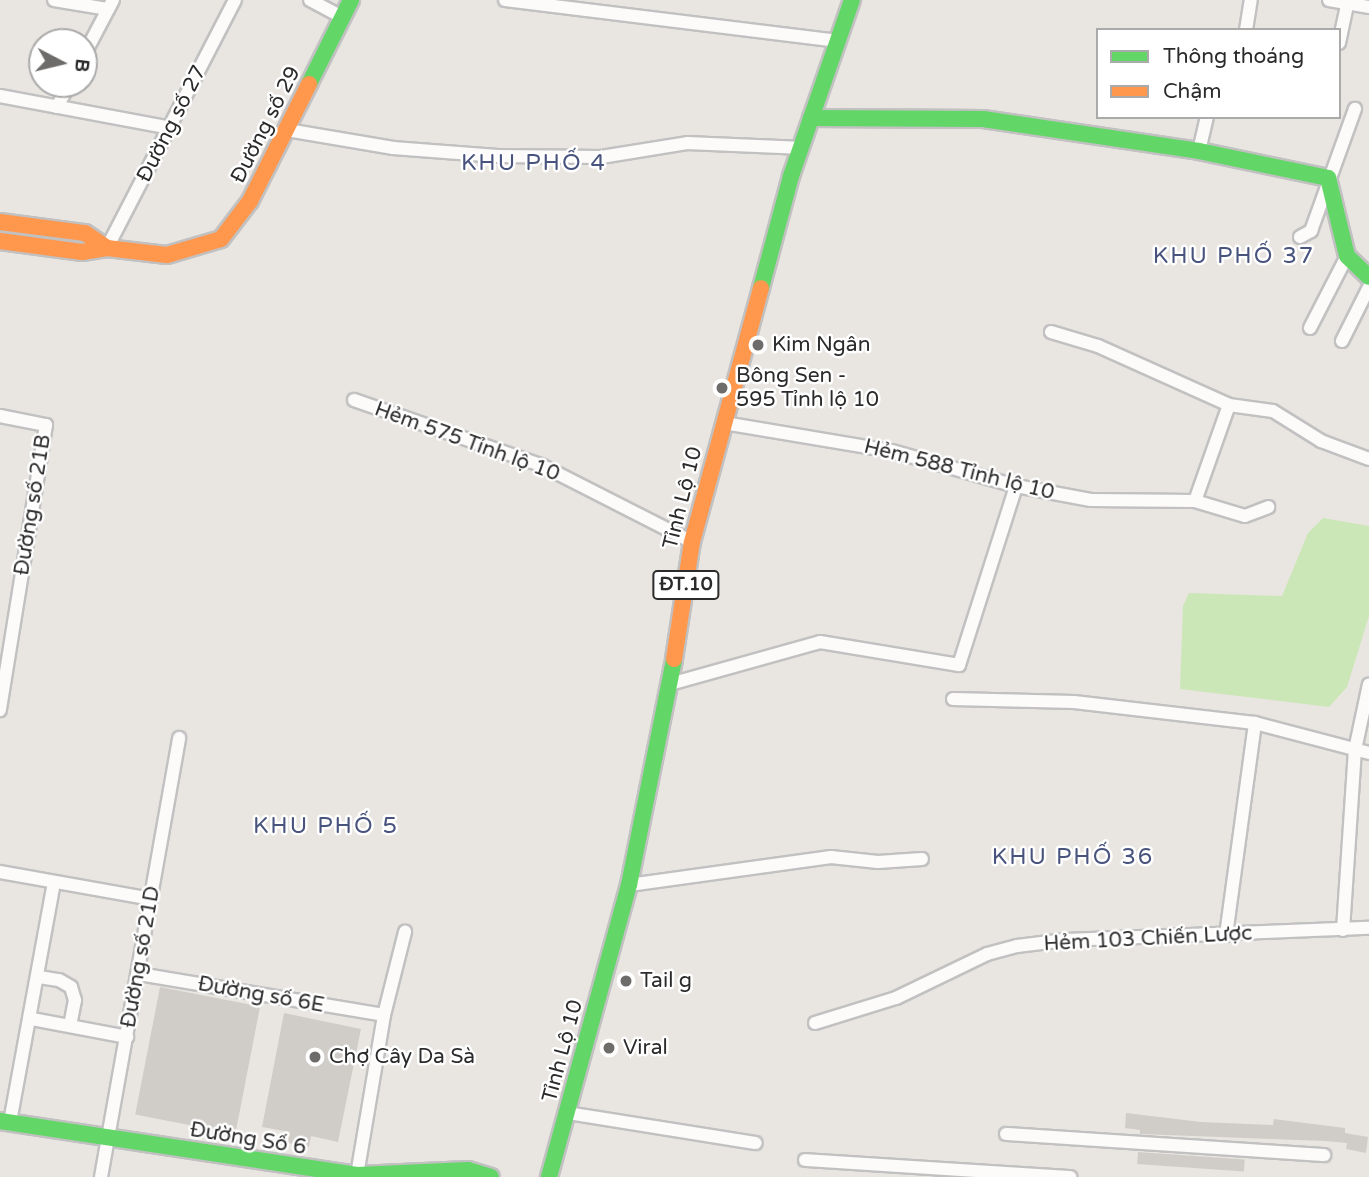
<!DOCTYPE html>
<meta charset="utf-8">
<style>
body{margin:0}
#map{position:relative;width:1369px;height:1177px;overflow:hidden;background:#e9e5e0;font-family:"Varela Round",sans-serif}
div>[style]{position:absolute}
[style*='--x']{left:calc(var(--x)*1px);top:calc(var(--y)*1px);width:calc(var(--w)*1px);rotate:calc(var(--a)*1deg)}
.green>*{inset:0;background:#cce7b7}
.building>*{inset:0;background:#d0cdc9;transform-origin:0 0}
.roads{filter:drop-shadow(2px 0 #c2c1c2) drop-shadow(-2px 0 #c2c1c2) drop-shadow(0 2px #c2c1c2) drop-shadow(0 -2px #c2c1c2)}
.street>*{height:12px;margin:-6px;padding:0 6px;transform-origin:6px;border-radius:6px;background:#fcfbfa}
.fast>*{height:16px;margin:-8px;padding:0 8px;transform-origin:8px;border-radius:8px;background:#63d668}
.slow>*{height:16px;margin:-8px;padding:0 8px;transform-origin:8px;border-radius:8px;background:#ff974d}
.dots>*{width:19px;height:19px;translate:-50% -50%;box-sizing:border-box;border:4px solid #fff;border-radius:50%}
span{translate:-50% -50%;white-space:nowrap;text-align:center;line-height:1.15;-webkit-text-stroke:5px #fff;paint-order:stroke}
.shield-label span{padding:2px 5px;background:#fff;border:2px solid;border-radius:5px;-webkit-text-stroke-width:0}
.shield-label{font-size:19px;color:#2b2b2b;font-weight:700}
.street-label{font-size:21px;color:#2b2b2b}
.poi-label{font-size:21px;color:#2b2b2b}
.left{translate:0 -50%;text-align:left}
.neighbourhood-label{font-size:23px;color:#48547e;letter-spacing:2px}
.legend{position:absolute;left:1096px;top:28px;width:245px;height:91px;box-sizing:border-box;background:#fff;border:2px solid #aaa;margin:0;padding:9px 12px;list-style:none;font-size:21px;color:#2b2b2b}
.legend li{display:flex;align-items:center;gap:14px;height:35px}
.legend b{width:35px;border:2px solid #aaa}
.north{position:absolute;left:28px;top:28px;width:70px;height:70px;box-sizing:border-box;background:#fff;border:2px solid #aaa;border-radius:50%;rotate:97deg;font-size:19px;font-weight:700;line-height:28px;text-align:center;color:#2b2b2b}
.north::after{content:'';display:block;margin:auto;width:24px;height:32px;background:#6e6c6a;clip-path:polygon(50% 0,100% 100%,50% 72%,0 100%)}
</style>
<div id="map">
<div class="green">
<div style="clip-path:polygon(1323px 518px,1369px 526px,1369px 616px,1347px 687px,1329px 707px,1180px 689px,1183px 606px,1189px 593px,1282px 596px,1308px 533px)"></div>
</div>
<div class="building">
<div style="left:160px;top:987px;width:102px;height:130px;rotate:11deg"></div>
<div style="clip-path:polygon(284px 1013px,361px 1029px,338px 1142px,311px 1136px,309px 1147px,288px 1143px,290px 1132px,262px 1127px)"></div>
<div style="clip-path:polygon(1126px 1113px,1201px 1122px,1273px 1125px,1274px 1119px,1345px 1128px,1345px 1133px,1368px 1137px,1366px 1153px,1346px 1149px,1347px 1143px,1325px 1141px,1140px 1134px,1140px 1130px,1125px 1128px)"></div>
<div style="left:1138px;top:1152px;width:107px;height:12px;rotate:4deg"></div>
</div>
<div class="roads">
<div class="street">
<div style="--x:54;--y:0;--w:55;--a:9.5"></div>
<div style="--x:310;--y:0;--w:36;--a:28"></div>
<div style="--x:505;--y:0;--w:336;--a:7"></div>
<div style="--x:1329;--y:0;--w:41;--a:9.9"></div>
<div style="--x:1246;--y:30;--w:30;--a:-81"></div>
<div style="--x:1339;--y:43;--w:40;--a:-78"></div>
<div style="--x:84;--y:55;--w:62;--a:-62.2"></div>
<div style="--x:0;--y:96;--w:174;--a:10.6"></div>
<div style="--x:57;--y:107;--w:26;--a:-62"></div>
<div style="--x:287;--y:130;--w:108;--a:9.6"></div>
<div style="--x:393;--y:148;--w:105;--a:4.4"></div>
<div style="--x:498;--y:156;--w:103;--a:0.6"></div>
<div style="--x:601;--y:157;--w:87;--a:-9.2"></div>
<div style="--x:687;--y:143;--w:114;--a:2.5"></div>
<div style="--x:1199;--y:151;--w:35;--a:-77"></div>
<div style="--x:1300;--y:237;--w:13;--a:-29"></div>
<div style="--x:1311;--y:231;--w:130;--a:-70.2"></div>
<div style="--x:107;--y:248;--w:279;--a:-62.7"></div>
<div style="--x:1310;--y:328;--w:81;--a:-62.8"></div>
<div style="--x:1051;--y:332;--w:49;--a:16.6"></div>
<div style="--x:1098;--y:346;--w:144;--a:24.2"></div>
<div style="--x:1229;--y:405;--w:44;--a:7.8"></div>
<div style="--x:1273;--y:411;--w:57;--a:32"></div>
<div style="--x:1321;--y:441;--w:51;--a:20.6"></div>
<div style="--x:1342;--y:341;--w:60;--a:-63.4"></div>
<div style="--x:354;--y:400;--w:198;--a:19.2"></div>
<div style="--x:541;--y:465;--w:169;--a:27"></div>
<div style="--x:0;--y:416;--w:47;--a:11.1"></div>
<div style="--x:46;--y:425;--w:289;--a:99.2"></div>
<div style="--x:724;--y:423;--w:170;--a:9.5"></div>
<div style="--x:892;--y:451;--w:129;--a:15.8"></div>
<div style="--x:1016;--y:486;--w:76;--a:10.6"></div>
<div style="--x:1091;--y:500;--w:104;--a:0.6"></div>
<div style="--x:1195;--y:501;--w:52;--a:16.7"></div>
<div style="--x:1245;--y:516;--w:25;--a:-21"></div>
<div style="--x:1195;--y:501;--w:102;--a:-70.5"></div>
<div style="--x:670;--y:684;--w:156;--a:-15.6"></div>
<div style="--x:820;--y:642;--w:141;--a:9.4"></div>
<div style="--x:959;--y:665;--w:188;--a:-72.3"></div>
<div style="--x:953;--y:699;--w:121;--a:1.4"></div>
<div style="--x:1074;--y:702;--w:182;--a:6.6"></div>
<div style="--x:1255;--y:723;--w:118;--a:14.7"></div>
<div style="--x:0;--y:872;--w:153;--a:10.1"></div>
<div style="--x:629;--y:885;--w:204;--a:-7.9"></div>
<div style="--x:831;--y:857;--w:47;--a:6.1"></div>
<div style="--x:878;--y:862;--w:44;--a:-3.9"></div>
<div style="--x:1343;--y:930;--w:180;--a:-86.2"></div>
<div style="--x:1355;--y:750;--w:67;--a:-78"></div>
<div style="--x:1226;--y:935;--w:214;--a:-82.2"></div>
<div style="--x:139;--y:974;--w:248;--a:9.5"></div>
<div style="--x:39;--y:977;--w:20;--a:9"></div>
<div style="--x:59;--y:980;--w:14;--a:30"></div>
<div style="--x:71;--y:987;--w:14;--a:73"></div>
<div style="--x:75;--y:1000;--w:25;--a:101"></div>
<div style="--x:32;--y:1019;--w:97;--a:10.7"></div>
<div style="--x:815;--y:1023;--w:85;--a:-17.2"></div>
<div style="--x:896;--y:998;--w:101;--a:-25.8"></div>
<div style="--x:987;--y:954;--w:31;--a:-15"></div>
<div style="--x:1017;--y:946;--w:49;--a:-7"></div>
<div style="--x:1066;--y:940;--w:303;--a:-2.3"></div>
<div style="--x:568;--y:1113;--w:190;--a:9.1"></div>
<div style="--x:10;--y:1122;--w:243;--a:-79.6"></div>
<div style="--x:1006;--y:1134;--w:319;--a:3.8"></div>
<div style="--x:805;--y:1160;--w:266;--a:3.7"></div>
<div style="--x:357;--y:1175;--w:162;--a:-80.4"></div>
<div style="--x:384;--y:1015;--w:86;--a:-75.8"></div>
<div style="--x:101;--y:1177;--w:446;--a:-79.9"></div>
</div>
<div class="fast">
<div style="--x:309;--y:84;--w:94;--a:-63.4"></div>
<div style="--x:811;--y:118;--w:172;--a:0.3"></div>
<div style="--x:983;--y:119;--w:218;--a:8.4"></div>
<div style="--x:1199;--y:151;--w:132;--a:11.8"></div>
<div style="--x:1328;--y:178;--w:80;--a:76.3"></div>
<div style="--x:1347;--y:256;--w:30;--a:44"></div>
<div style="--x:761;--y:288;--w:116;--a:-75"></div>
<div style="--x:791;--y:176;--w:186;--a:-70.9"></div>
<div style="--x:0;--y:1121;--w:361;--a:8.6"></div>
<div style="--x:357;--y:1175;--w:111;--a:-2.6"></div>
<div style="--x:468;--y:1170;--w:24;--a:17"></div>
<div style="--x:549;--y:1177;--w:303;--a:-74.7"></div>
<div style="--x:629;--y:885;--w:230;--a:-78.7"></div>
</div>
<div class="slow">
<div style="--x:0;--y:222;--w:86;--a:7.4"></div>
<div style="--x:85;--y:233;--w:27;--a:34"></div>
<div style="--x:0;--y:241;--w:83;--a:7.6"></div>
<div style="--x:82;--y:252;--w:25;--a:-9"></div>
<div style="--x:107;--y:248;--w:60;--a:6.7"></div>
<div style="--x:167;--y:255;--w:56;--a:-16.5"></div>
<div style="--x:221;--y:239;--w:48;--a:-52.7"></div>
<div style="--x:250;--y:201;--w:131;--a:-63.2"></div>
<div style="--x:674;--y:659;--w:118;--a:-81.3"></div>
<div style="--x:692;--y:542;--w:263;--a:-74.8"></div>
</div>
</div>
<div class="dots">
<div style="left:758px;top:345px;background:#6e6c6a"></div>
<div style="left:722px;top:388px;background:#6e6c6a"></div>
<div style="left:626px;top:981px;background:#6e6c6a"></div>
<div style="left:609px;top:1048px;background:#6e6c6a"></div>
<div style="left:315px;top:1057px;background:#6e6c6a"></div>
</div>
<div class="shield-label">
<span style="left:686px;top:585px">ĐT.10</span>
</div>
<div class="street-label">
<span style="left:172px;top:124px;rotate:-63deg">Đường số 27</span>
<span style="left:266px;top:125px;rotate:-63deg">Đường số 29</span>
<span style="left:467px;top:442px;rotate:20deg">Hẻm 575 Tỉnh lộ 10</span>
<span style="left:959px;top:470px;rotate:14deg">Hẻm 588 Tỉnh lộ 10</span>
<span style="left:683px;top:498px;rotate:-76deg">Tỉnh Lộ 10</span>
<span style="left:33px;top:505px;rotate:-81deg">Đường số 21B</span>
<span style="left:1148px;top:939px;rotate:-3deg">Hẻm 103 Chiến Lược</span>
<span style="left:141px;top:957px;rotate:-80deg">Đường số 21D</span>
<span style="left:261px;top:995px;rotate:10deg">Đường số 6E</span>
<span style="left:563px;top:1051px;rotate:-75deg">Tỉnh Lộ 10</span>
<span style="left:248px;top:1139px;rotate:9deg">Đường Số 6</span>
</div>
<div class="poi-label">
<span class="left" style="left:772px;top:345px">Kim Ngân</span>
<span class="left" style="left:736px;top:388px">Bông Sen -<br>595 Tỉnh lộ 10</span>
<span class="left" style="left:640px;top:981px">Tail g</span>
<span class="left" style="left:623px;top:1048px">Viral</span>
<span class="left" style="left:329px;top:1057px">Chợ Cây Da Sà</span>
</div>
<div class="neighbourhood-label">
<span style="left:534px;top:163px">KHU PHỐ 4</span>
<span style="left:1234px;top:256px">KHU PHỐ 37</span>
<span style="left:326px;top:826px">KHU PHỐ 5</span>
<span style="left:1073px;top:857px">KHU PHỐ 36</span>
</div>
<ul class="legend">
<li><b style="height:9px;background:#63d668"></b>Thông thoáng</li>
<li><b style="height:9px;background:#ff974d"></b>Chậm</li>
</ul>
<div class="north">B</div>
</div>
